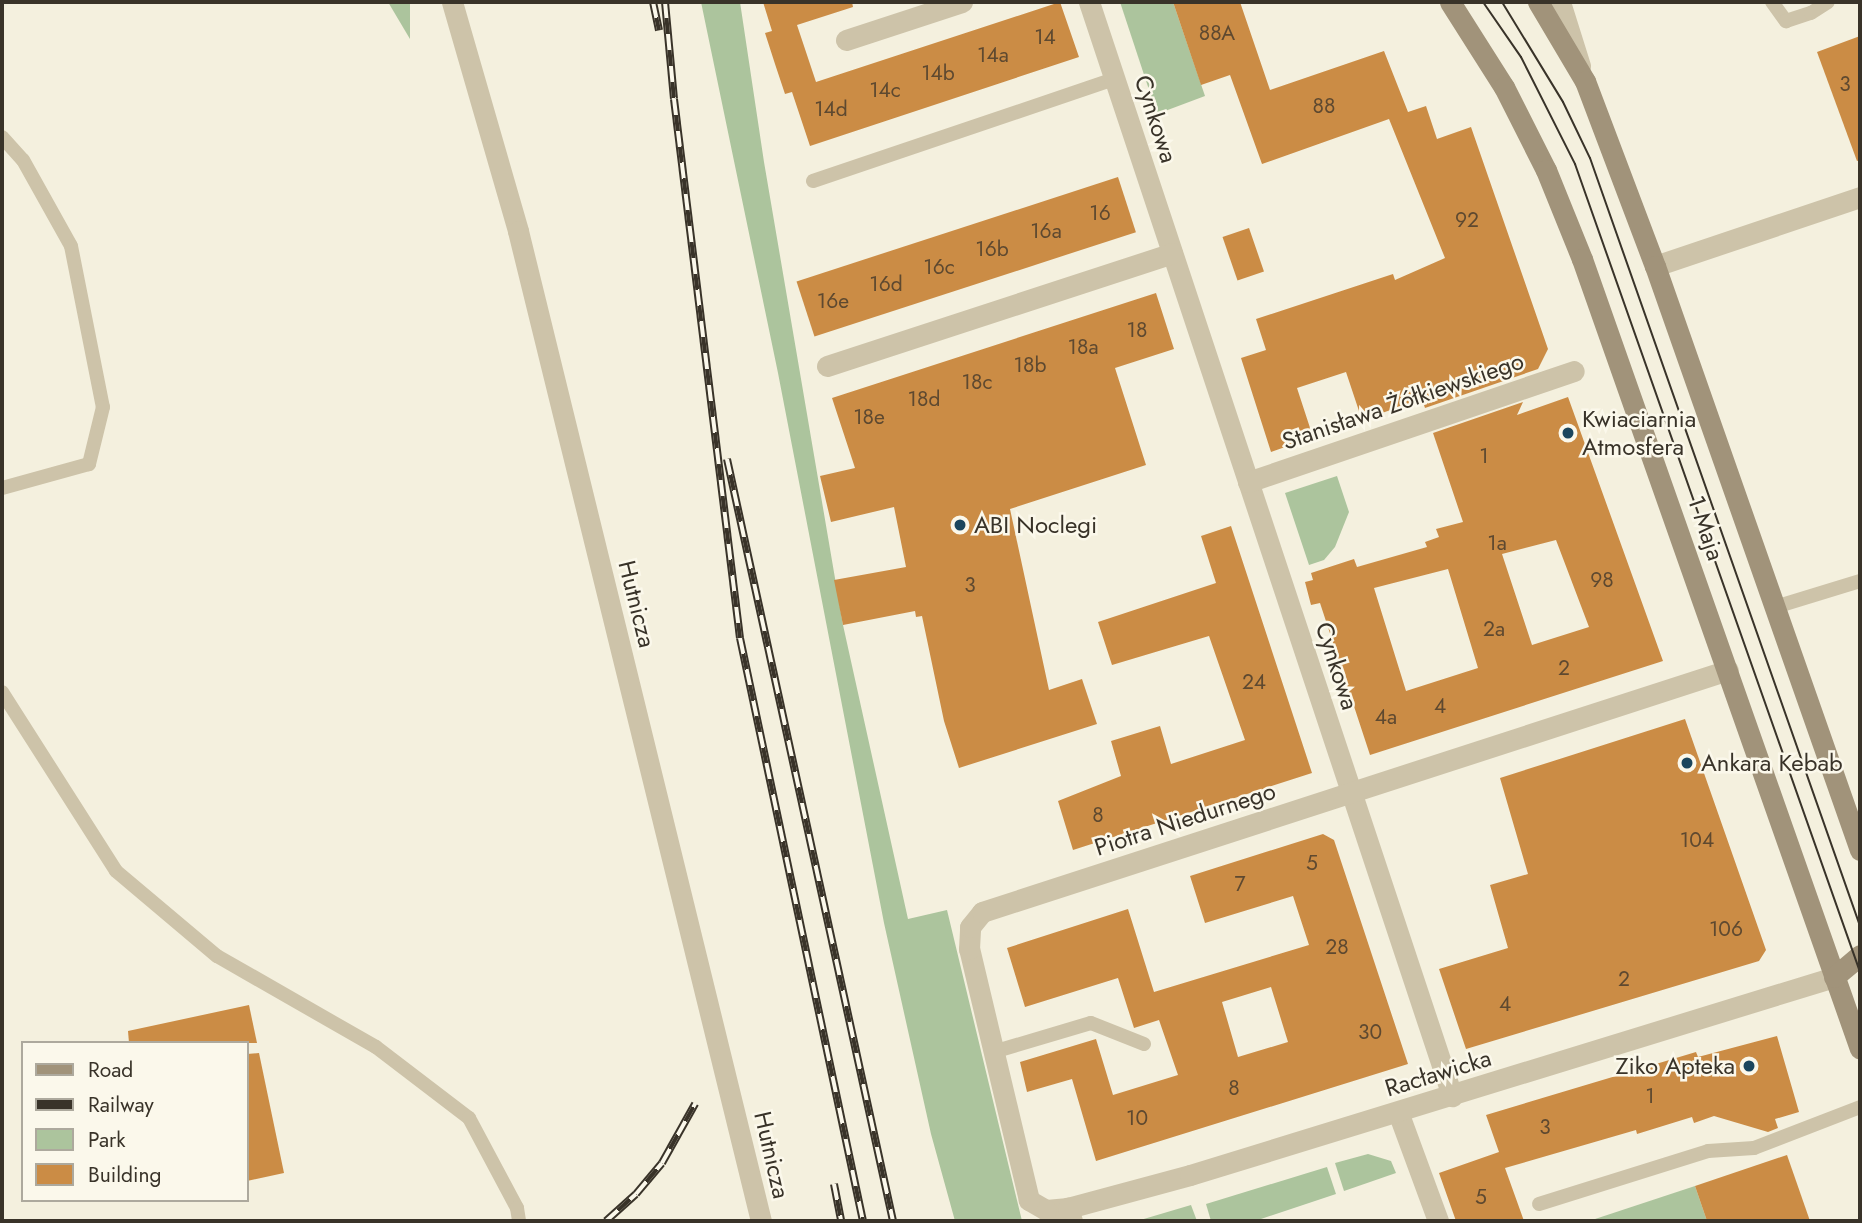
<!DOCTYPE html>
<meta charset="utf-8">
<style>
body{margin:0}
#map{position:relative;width:1862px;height:1223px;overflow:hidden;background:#f4f0de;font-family:Jost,sans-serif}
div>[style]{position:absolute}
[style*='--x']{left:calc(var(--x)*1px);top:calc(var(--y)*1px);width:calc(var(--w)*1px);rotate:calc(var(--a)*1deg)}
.green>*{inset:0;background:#acc49d}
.building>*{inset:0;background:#cb8c45;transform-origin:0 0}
.lane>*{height:14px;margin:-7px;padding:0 7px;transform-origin:7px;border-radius:7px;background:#cdc3a9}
.street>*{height:21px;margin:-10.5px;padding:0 10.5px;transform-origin:10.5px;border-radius:10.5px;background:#cdc3a9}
.secondary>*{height:21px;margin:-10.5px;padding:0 10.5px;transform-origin:10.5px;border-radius:10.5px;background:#a1937a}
.tram>*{height:2px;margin:-1px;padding:0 1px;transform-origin:1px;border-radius:1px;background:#393329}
.rail>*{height:8px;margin-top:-4px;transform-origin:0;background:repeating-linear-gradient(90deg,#fbf8eb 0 16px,#393329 0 32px);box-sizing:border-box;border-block:2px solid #393329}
.dots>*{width:19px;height:19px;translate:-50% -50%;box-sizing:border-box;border:4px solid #fbf8eb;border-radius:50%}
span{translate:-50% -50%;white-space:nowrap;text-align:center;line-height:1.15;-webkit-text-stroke:5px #fbf8eb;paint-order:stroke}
.number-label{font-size:21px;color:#5e4930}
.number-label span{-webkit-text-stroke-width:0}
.street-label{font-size:24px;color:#393329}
.poi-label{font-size:24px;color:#393329}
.left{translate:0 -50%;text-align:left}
.right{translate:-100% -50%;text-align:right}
.frame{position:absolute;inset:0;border:4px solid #393329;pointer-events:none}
.legend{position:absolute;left:21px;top:1041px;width:228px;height:161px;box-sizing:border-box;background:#fbf8eb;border:2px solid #ada99d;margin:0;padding:9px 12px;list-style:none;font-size:21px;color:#393329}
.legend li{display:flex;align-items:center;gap:14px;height:35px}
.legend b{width:35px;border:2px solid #ada99d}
</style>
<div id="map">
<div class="green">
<div style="clip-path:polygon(388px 2px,410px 2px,410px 39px)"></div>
<div style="clip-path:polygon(701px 2px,740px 2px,764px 162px,843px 625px,908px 919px,947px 910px,1022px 1221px,955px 1221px,931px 1134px,884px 923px,778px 373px)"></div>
<div style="clip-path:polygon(1120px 2px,1173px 2px,1205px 96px,1157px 114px)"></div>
<div style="clip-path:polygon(1337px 476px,1349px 512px,1335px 547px,1324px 560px,1309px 565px,1285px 493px)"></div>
<div style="clip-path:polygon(1368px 1154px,1391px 1161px,1396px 1173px,1344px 1191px,1335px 1163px)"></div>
<div style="clip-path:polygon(1327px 1167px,1336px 1194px,1255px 1221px,1211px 1221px,1206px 1204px)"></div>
<div style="clip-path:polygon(1695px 1186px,1707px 1221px,1589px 1221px)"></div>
<div style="clip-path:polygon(1191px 1205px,1197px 1221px,1137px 1221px)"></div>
</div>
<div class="building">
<div style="clip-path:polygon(763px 2px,852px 2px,853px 7px,797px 25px,816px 82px,1060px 2px,1079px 57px,810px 146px,792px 92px,785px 94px,775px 64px,765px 33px,772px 31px)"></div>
<div style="clip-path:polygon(1173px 2px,1240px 2px,1270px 90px,1384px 51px,1408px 112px,1426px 106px,1437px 139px,1471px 127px,1548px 349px,1538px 369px,1425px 408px,1422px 399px,1362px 420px,1346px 372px,1297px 388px,1313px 437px,1271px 452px,1241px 358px,1266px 350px,1256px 319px,1393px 274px,1395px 280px,1445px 258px,1389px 119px,1262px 164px,1230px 75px,1201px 85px)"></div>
<div style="clip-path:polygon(1860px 36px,1860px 160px,1857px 161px,1817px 52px)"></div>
<div style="left:1118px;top:177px;width:58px;height:338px;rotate:72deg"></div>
<div style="left:1249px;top:228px;width:46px;height:28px;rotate:71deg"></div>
<div style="clip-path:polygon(1156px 293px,1174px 349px,1115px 368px,1146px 465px,1010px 509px,1049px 690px,1082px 679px,1097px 724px,959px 768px,944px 721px,922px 616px,916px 617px,915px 611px,843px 625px,834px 580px,906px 567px,894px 507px,831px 522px,820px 476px,855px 468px,832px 398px)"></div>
<div style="clip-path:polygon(evenodd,1568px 397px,1663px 661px,1370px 755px,1320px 603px,1311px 605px,1305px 582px,1313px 580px,1311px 573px,1354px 559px,1357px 567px,1427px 547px,1425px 542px,1439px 537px,1436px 529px,1463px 522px,1433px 433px,1523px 402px,1517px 415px,1568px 397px,1556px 540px,1589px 627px,1532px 645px,1502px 554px,1556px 540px,1568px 397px,1448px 569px,1478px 668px,1406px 691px,1374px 588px,1448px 569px)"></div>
<div style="clip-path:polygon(1231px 526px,1312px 773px,1073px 850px,1058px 801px,1121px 776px,1111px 741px,1160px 726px,1171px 764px,1245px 740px,1209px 636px,1112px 665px,1098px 622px,1216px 583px,1201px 536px)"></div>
<div style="clip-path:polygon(1685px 719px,1766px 950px,1759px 961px,1466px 1049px,1439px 969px,1508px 948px,1490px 885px,1528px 874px,1500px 778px)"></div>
<div style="clip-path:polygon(evenodd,1323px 834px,1334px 840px,1408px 1064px,1096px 1161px,1072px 1079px,1027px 1092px,1020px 1062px,1096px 1039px,1113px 1095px,1178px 1075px,1159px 1020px,1134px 1028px,1118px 978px,1025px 1007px,1007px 948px,1128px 909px,1154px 992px,1309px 945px,1293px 896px,1205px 923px,1190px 876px,1323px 834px,1271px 987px,1288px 1042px,1238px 1057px,1222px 1002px,1271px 987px)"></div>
<div style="clip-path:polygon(249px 1005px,257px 1043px,129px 1043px,128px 1031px)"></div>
<div style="clip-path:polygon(1777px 1036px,1799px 1112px,1775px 1119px,1778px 1128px,1768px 1132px,1714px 1116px,1694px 1123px,1692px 1117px,1637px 1134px,1636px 1130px,1505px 1168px,1524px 1221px,1456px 1221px,1439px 1173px,1499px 1152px,1486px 1115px,1696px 1052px,1698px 1057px)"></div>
<div style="clip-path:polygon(259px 1053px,284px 1173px,247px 1181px,247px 1054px)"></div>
<div style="clip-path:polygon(1787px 1155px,1810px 1221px,1707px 1221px,1695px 1186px)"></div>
</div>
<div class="lane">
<div style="--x:1772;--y:2;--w:24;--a:54"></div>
<div style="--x:1786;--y:21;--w:26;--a:-18"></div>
<div style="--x:1811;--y:13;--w:20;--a:-33"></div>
<div style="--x:2;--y:137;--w:31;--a:48"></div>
<div style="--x:23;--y:160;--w:98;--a:60.8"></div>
<div style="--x:71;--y:246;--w:164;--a:78.8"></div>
<div style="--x:103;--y:407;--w:59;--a:103.8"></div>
<div style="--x:89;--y:464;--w:90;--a:164.6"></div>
<div style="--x:813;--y:181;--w:319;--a:-18.7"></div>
<div style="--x:1775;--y:607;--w:89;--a:-17"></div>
<div style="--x:2;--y:692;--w:212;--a:57.5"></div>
<div style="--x:116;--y:871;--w:132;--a:40.1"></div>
<div style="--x:217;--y:956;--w:183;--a:29.8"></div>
<div style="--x:376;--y:1047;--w:117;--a:37.4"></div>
<div style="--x:469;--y:1118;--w:102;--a:61.9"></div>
<div style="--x:517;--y:1208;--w:13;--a:81"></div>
<div style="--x:993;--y:1052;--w:102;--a:-16.5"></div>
<div style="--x:1091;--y:1023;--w:57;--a:21.6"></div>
<div style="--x:1539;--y:1204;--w:177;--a:-17.4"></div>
<div style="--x:1708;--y:1151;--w:46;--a:-3.7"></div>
<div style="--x:1754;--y:1148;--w:114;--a:-21.1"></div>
</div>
<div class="street">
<div style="--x:452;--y:2;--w:238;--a:73.9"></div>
<div style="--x:518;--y:231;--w:1019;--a:76.21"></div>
<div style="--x:1089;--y:2;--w:1153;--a:71.64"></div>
<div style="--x:1560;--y:2;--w:67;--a:72.6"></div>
<div style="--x:846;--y:40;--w:122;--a:-18.1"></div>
<div style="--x:1655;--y:266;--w:216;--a:-18.6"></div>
<div style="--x:827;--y:366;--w:363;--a:-18.1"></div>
<div style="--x:1248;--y:482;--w:344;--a:-18.8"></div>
<div style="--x:1398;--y:1112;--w:116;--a:69.8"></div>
<div style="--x:1068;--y:1208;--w:22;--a:175"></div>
<div style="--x:1046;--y:1210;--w:20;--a:-150"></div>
<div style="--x:1029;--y:1200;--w:258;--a:-103.4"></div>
<div style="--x:969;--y:949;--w:22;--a:-87"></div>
<div style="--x:970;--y:927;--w:19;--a:-51"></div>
<div style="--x:982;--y:912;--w:784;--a:-17.97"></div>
<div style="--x:1072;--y:1221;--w:14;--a:-107"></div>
<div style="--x:1068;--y:1208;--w:126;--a:-15.1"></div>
<div style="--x:1190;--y:1175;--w:674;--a:-17.09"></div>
</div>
<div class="secondary">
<div style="--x:1450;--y:2;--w:101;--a:57.6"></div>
<div style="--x:1504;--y:87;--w:93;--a:63.2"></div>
<div style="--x:1546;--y:170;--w:96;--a:68"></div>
<div style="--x:1582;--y:259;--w:837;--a:70.61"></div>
<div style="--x:1538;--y:2;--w:92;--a:59.3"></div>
<div style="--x:1585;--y:81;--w:198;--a:69.3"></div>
<div style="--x:1655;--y:266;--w:619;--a:70.66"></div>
<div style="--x:1834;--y:977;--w:34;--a:-40"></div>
</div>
<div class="tram">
<div style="--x:1483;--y:2;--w:67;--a:55.4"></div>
<div style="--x:1521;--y:57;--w:120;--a:63.2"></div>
<div style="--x:1575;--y:164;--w:857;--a:70.57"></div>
<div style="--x:1502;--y:2;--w:117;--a:58.6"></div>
<div style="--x:1563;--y:102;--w:62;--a:64.3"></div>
<div style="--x:1590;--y:158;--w:814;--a:70.63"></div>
</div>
<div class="rail">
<div style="--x:653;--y:2;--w:29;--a:78"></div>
<div style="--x:665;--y:2;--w:97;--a:84.7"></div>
<div style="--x:674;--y:99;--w:543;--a:83.02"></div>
<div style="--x:740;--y:638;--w:596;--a:78.09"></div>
<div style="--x:727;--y:459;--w:780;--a:77.71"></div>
<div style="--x:834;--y:1184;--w:38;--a:79"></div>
<div style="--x:606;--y:1221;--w:40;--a:-42"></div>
<div style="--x:636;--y:1194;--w:40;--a:-50"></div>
<div style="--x:662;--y:1163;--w:68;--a:-60.8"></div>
</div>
<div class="dots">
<div style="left:1568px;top:433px;background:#1c465d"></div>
<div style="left:960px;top:525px;background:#1c465d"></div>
<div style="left:1687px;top:763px;background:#1c465d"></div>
<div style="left:1749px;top:1066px;background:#1c465d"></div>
</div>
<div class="number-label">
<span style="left:1217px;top:33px">88A</span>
<span style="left:1045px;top:37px">14</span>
<span style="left:993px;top:55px">14a</span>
<span style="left:938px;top:73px">14b</span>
<span style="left:1845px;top:84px">3</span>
<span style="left:885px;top:90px">14c</span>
<span style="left:1324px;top:106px">88</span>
<span style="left:831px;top:109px">14d</span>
<span style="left:1100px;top:213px">16</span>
<span style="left:1467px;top:220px">92</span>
<span style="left:1046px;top:231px">16a</span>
<span style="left:992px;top:249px">16b</span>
<span style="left:939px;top:267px">16c</span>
<span style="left:886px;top:284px">16d</span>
<span style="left:833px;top:301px">16e</span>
<span style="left:1137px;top:330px">18</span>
<span style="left:1083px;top:347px">18a</span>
<span style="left:1030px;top:365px">18b</span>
<span style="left:977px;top:382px">18c</span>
<span style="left:924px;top:399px">18d</span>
<span style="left:869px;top:417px">18e</span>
<span style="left:1484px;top:456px">1</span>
<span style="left:1497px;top:543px">1a</span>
<span style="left:1602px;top:580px">98</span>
<span style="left:970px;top:585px">3</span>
<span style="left:1494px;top:629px">2a</span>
<span style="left:1564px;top:668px">2</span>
<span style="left:1254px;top:682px">24</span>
<span style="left:1440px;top:706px">4</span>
<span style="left:1386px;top:717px">4a</span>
<span style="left:1098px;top:815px">8</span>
<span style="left:1697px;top:840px">104</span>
<span style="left:1312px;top:863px">5</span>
<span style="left:1240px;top:884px">7</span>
<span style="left:1726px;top:929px">106</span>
<span style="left:1337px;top:947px">28</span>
<span style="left:1624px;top:979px">2</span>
<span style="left:1505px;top:1004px">4</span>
<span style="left:1370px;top:1032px">30</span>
<span style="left:1234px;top:1088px">8</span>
<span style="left:1650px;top:1096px">1</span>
<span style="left:1137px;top:1118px">10</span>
<span style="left:1545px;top:1127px">3</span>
<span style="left:1481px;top:1197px">5</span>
</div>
<div class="street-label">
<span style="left:1156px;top:119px;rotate:72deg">Cynkowa</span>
<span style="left:1403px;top:401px;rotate:-19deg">Stanisława Żółkiewskiego</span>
<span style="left:1706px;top:528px;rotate:71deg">1 Maja</span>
<span style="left:637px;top:604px;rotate:76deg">Hutnicza</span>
<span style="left:1337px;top:666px;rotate:72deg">Cynkowa</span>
<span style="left:1185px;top:819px;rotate:-18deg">Piotra Niedurnego</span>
<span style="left:1438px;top:1073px;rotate:-17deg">Racławicka</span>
<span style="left:772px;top:1155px;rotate:77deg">Hutnicza</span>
</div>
<div class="poi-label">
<span class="left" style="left:1582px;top:433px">Kwiaciarnia<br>Atmosfera</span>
<span class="left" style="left:974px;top:525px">ABI Noclegi</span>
<span class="left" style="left:1701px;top:763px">Ankara Kebab</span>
<span class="right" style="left:1735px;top:1066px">Ziko Apteka</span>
</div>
<div class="frame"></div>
<ul class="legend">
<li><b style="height:9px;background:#a1937a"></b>Road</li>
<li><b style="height:9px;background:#393329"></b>Railway</li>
<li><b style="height:19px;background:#acc49d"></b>Park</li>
<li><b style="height:19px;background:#cb8c45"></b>Building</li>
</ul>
</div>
